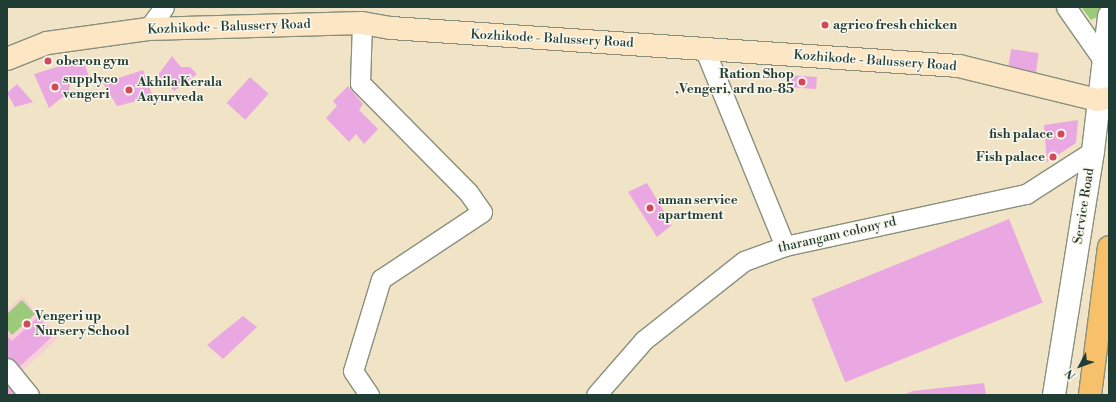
<!DOCTYPE html>
<style>
body{margin:0}
#map{position:relative;width:1116px;height:402px;overflow:hidden;background:#f0e3c6;font-family:"Libre Bodoni",serif}
div>[style]{position:absolute}
[style*='--x']{left:calc(var(--x)*1px);top:calc(var(--y)*1px);width:calc(var(--w)*1px);rotate:calc(var(--a)*1deg)}
.built>*{inset:0;background:#f6cfd7}
.green>*{inset:0;background:#9bcb7a}
.building>*{inset:0;background:#eaa8e2;transform-origin:0 0}
.roads{filter:drop-shadow(1px 0 #88907d) drop-shadow(-1px 0 #88907d) drop-shadow(0 1px #88907d) drop-shadow(0 -1px #88907d)}
.minor>*{height:19px;margin:-9.5px;padding:0 9.5px;transform-origin:9.5px;border-radius:9.5px;background:#fff}
.tertiary>*{height:22px;margin:-11px;padding:0 11px;transform-origin:11px;border-radius:11px;background:#fff}
.secondary>*{height:22px;margin:-11px;padding:0 11px;transform-origin:11px;border-radius:11px;background:#fce6c4}
.trunk>*{height:22px;margin:-11px;padding:0 11px;transform-origin:11px;border-radius:11px;background:#f7c06b}
.dots>*{width:11px;height:11px;translate:-50% -50%;box-sizing:border-box;border:2px solid #fbf7ec;border-radius:50%}
span{translate:-50% -50%;white-space:nowrap;text-align:center;line-height:1.15;-webkit-text-stroke:3px #fbf7ec;paint-order:stroke}
.poi-label{font-size:13px;color:#1f3d34;font-weight:700}
.left{translate:0 -50%;text-align:left}
.right{translate:-100% -50%;text-align:right}
.street-label{font-size:13px;color:#1f3d34}
.frame{position:absolute;inset:0;border:8px solid #1f3d34;pointer-events:none}
.north{position:absolute;left:1060px;top:346px;width:40px;height:40px;-webkit-text-stroke:3px #fbf7ec;paint-order:stroke;rotate:229deg;font-size:11px;font-weight:700;line-height:16px;text-align:center;color:#1f3d34}
.north::after{content:'';display:block;margin:auto;width:14px;height:18px;background:#1f3d34;clip-path:polygon(50% 0,100% 100%,50% 72%,0 100%)}
</style>
<div id="map">
<div class="built">
<div style="clip-path:polygon(22px 296px,59px 337px,19px 374px,7px 360px,7px 310px)"></div>
</div>
<div class="green">
<div style="clip-path:polygon(1081px 7px,1109px 7px,1109px 11px,1091px 20px)"></div>
<div style="clip-path:polygon(22px 300px,35px 314px,12px 335px,7px 329px,7px 314px)"></div>
</div>
<div class="building">
<div style="left:1011px;top:49px;width:28px;height:20px;rotate:8deg"></div>
<div style="clip-path:polygon(172px 56px,181px 67px,190px 67px,197px 74px,174px 91px,158px 75px)"></div>
<div style="clip-path:polygon(83px 59px,89px 77px,70px 82px,69px 92px,49px 108px,34px 74px)"></div>
<div style="clip-path:polygon(143px 70px,153px 97px,117px 106px,103px 83px)"></div>
<div style="left:788px;top:75px;width:29px;height:12px;rotate:4deg"></div>
<div style="left:250px;top:77px;width:25px;height:35px;rotate:42deg"></div>
<div style="clip-path:polygon(17px 84px,33px 102px,15px 107px,7px 93px)"></div>
<div style="clip-path:polygon(348px 86px,363px 104px,359px 110px,378px 129px,364px 144px,356px 134px,349px 142px,326px 118px,337px 106px,333px 101px)"></div>
<div style="clip-path:polygon(1078px 120px,1076px 143px,1047px 162px,1044px 125px)"></div>
<div style="clip-path:polygon(647px 183px,672px 225px,657px 237px,628px 192px)"></div>
<div style="left:1009px;top:219px;width:90px;height:213px;rotate:68deg"></div>
<div style="clip-path:polygon(243px 316px,257px 327px,223px 359px,207px 345px)"></div>
<div style="clip-path:polygon(38px 317px,55px 334px,18px 368px,7px 356px,7px 336px,12px 341px)"></div>
<div style="clip-path:polygon(7px 378px,17px 395px,7px 395px)"></div>
<div style="clip-path:polygon(984px 383px,986px 395px,903px 395px,913px 391px)"></div>
</div>
<div class="roads">
<div class="minor">
<div style="--x:1066;--y:7;--w:65;--a:55.1"></div>
<div style="--x:362;--y:23;--w:60;--a:91.9"></div>
<div style="--x:360;--y:83;--w:153;--a:45.3"></div>
<div style="--x:468;--y:192;--w:24;--a:55"></div>
<div style="--x:482;--y:212;--w:121;--a:146.4"></div>
<div style="--x:381;--y:279;--w:96;--a:106.9"></div>
<div style="--x:353;--y:371;--w:29;--a:56"></div>
<div style="--x:148;--y:29;--w:27;--a:-54"></div>
<div style="--x:704;--y:48;--w:214;--a:67.8"></div>
<div style="--x:7;--y:368;--w:35;--a:51"></div>
<div style="--x:596;--y:395;--w:73;--a:-48.9"></div>
<div style="--x:644;--y:340;--w:127;--a:-38.3"></div>
<div style="--x:744;--y:261;--w:44;--a:-20.1"></div>
<div style="--x:785;--y:246;--w:247;--a:-12.2"></div>
<div style="--x:1026;--y:194;--w:80;--a:-32.7"></div>
</div>
<div class="tertiary">
<div style="--x:1054;--y:395;--w:247;--a:-80.9"></div>
<div style="--x:1093;--y:151;--w:136;--a:-83.2"></div>
</div>
<div class="secondary">
<div style="--x:7;--y:59;--w:43;--a:-21.8"></div>
<div style="--x:47;--y:43;--w:102;--a:-7.9"></div>
<div style="--x:148;--y:29;--w:214;--a:-1.6"></div>
<div style="--x:362;--y:23;--w:29;--a:10"></div>
<div style="--x:391;--y:28;--w:569;--a:3.83"></div>
<div style="--x:959;--y:66;--w:142;--a:13.8"></div>
<div style="--x:1097;--y:100;--w:12;--a:-9"></div>
</div>
<div class="trunk">
<div style="--x:1090;--y:395;--w:149;--a:-82.7"></div>
</div>
</div>
<div class="dots">
<div style="left:825px;top:25px;background:#d1495b"></div>
<div style="left:48px;top:61px;background:#d1495b"></div>
<div style="left:802px;top:82px;background:#d1495b"></div>
<div style="left:55px;top:87px;background:#d1495b"></div>
<div style="left:129px;top:90px;background:#d1495b"></div>
<div style="left:1061px;top:134px;background:#d1495b"></div>
<div style="left:1053px;top:157px;background:#d1495b"></div>
<div style="left:650px;top:208px;background:#d1495b"></div>
<div style="left:27px;top:324px;background:#d1495b"></div>
</div>
<div class="poi-label">
<span class="left" style="left:833px;top:25px">agrico fresh chicken</span>
<span class="left" style="left:56px;top:61px">oberon gym</span>
<span class="right" style="left:794px;top:82px">Ration Shop<br>,Vengeri, ard no-85</span>
<span class="left" style="left:63px;top:87px">supplyco<br>vengeri</span>
<span class="left" style="left:137px;top:90px">Akhila Kerala<br>Aayurveda</span>
<span class="right" style="left:1053px;top:134px">fish palace</span>
<span class="right" style="left:1045px;top:157px">Fish palace</span>
<span class="left" style="left:658px;top:208px">aman service<br>apartment</span>
<span class="left" style="left:35px;top:324px">Vengeri up<br>Nursery School</span>
</div>
<div class="street-label">
<span style="left:229px;top:27px;rotate:-2deg">Kozhikode - Balussery Road</span>
<span style="left:552px;top:39px;rotate:3deg">Kozhikode - Balussery Road</span>
<span style="left:875px;top:61px;rotate:4deg">Kozhikode - Balussery Road</span>
<span style="left:1084px;top:206px;rotate:-81deg">Service Road</span>
<span style="left:837px;top:235px;rotate:-13deg">tharangam colony rd</span>
</div>
<div class="frame"></div>
<div class="north">N</div>
</div>
